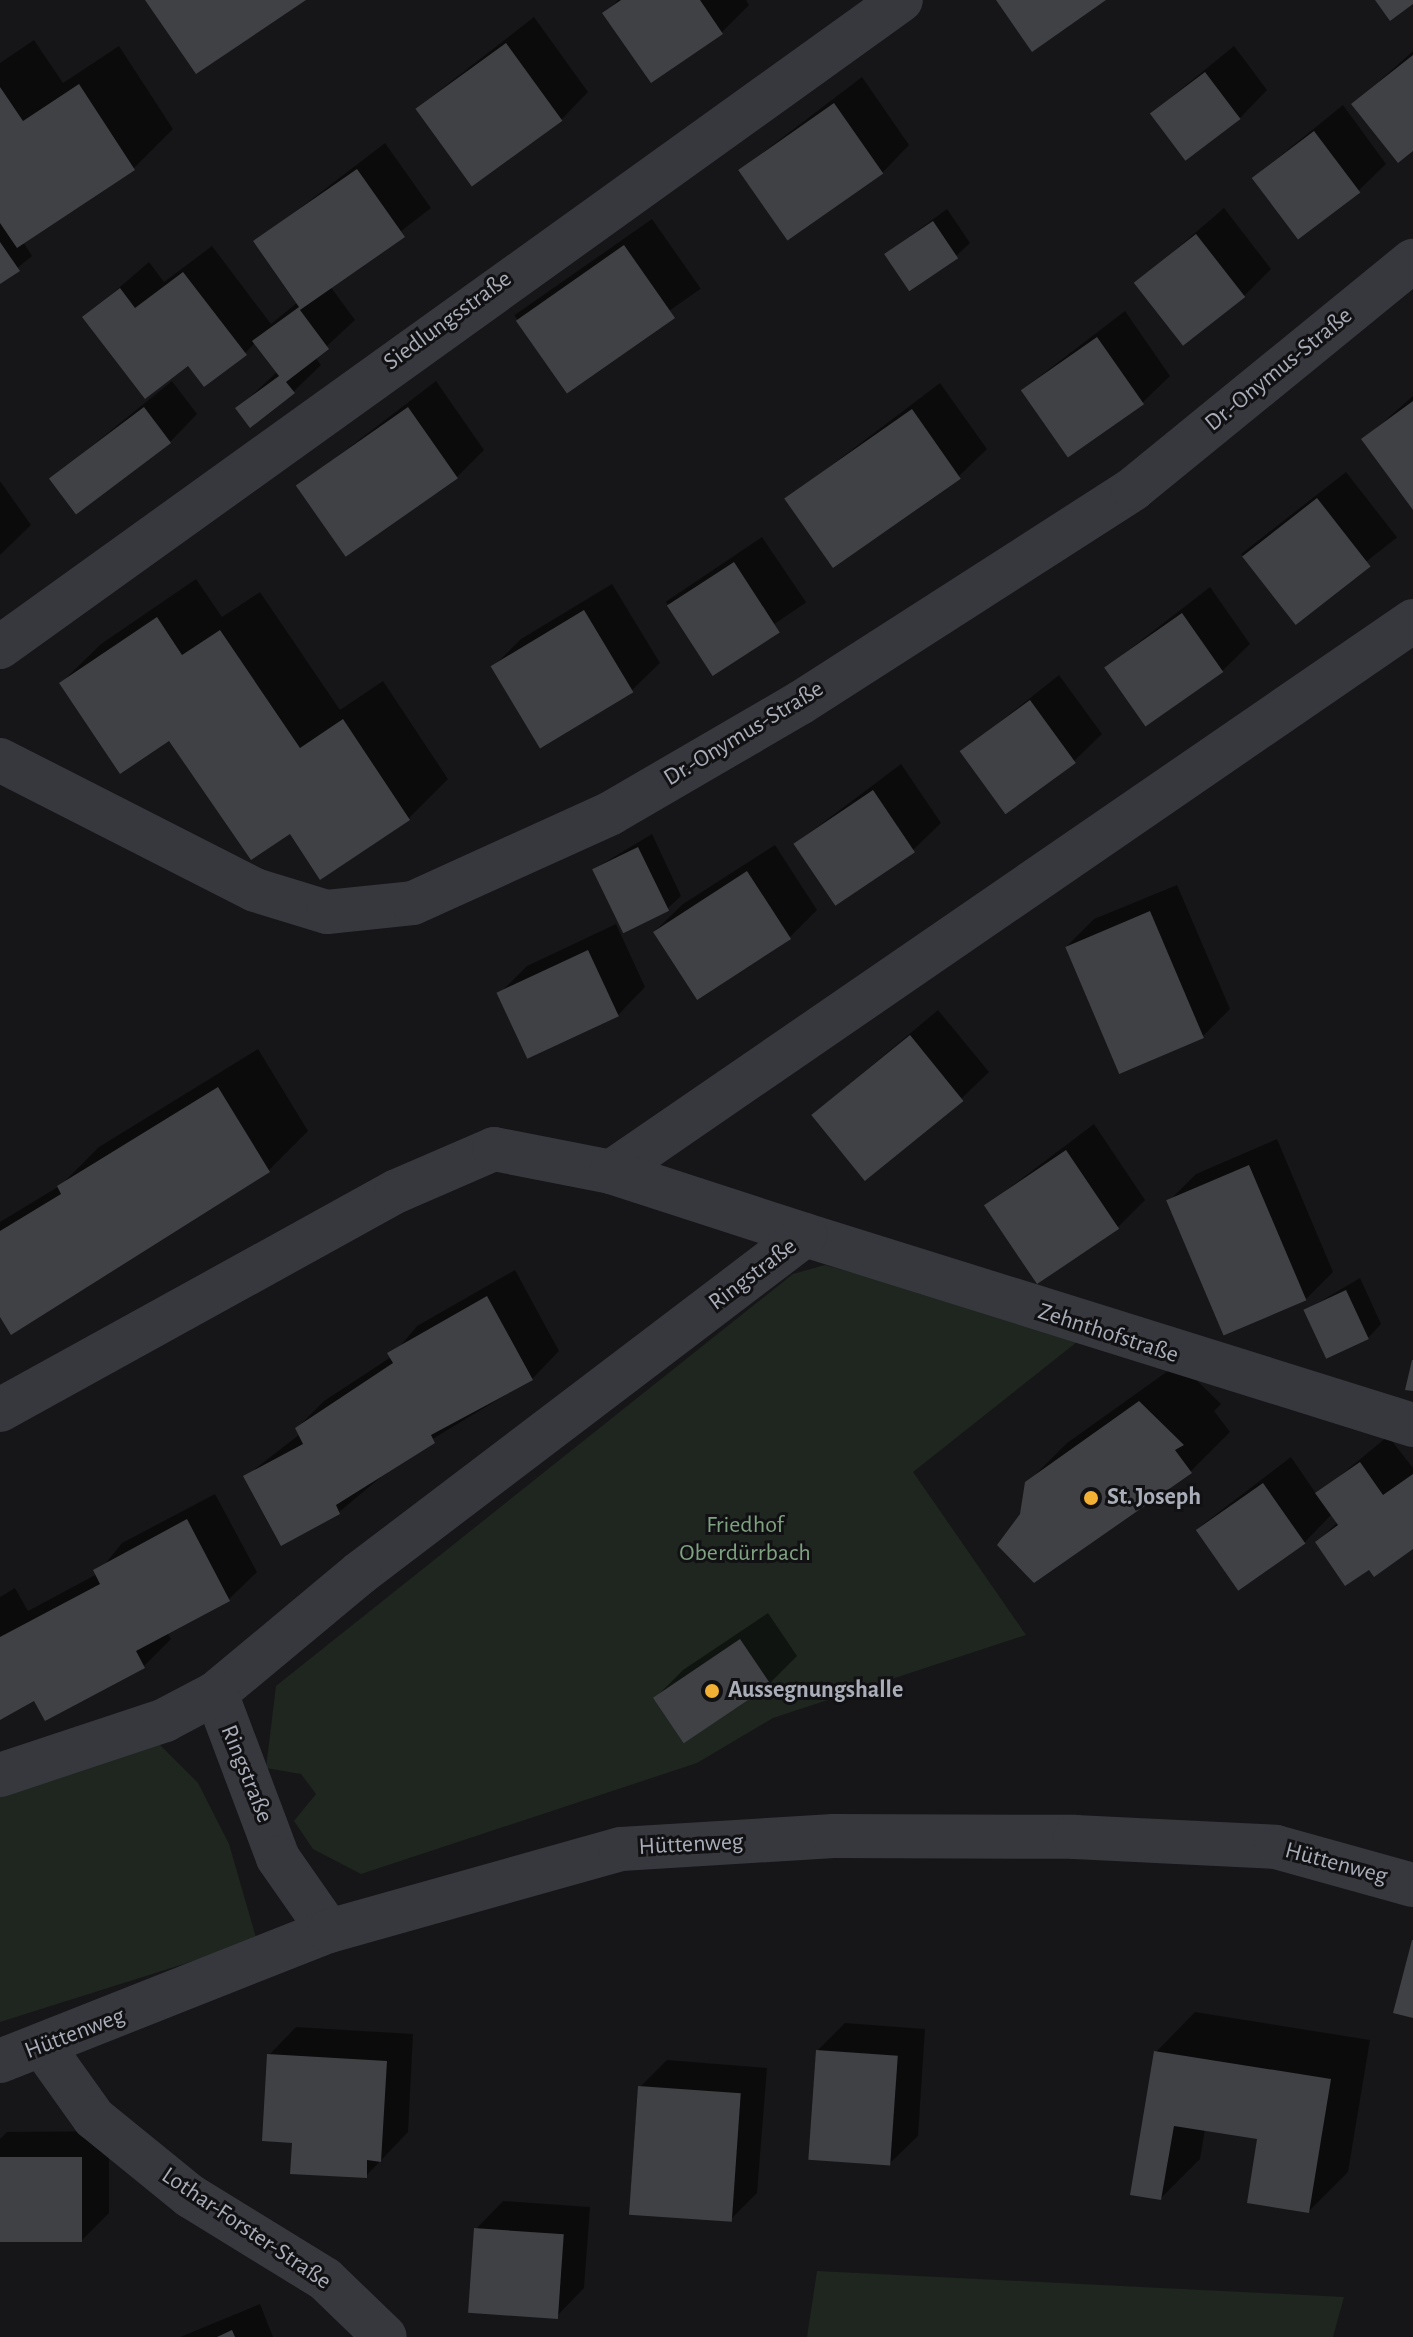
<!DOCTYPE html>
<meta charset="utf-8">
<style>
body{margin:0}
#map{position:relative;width:1413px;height:2337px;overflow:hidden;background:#161618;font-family:"Alegreya Sans",sans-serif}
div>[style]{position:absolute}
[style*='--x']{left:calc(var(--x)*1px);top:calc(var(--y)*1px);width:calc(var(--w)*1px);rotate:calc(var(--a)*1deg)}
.green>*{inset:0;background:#1e261f}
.shadow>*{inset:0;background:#0007;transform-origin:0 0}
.building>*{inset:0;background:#404145;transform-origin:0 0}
.minor>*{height:44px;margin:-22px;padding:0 22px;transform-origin:22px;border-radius:22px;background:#37383d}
.dots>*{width:22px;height:22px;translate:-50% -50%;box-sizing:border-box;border:4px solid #111113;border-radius:50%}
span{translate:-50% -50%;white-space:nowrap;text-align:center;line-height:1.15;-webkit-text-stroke:6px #111113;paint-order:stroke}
.street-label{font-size:24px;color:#a8adb8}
.poi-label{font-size:24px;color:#a8adb8;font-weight:700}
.left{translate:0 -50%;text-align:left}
.park-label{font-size:24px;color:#7fa381}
</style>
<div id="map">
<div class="green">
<div style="clip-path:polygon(825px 1265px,1082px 1338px,913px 1472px,1026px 1635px,773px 1718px,697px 1763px,361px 1874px,313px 1849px,294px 1821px,316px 1794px,301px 1774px,266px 1768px,276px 1686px,793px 1274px)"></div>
<div style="clip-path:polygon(157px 1742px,198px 1783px,229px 1844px,257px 1941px,0 2022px,0 1795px)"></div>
<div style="clip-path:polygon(817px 2271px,1344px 2297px,1333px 2337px,807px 2337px)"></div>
</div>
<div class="shadow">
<div style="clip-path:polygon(618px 0,746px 0,749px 5px,722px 32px,605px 13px)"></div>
<div style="clip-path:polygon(534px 17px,588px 92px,561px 120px,417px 108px)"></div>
<div style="clip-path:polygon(34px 40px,63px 83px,119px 46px,173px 129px,134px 168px,23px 242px,32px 256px,0 282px,0 63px)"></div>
<div style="clip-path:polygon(1234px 46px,1267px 90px,1240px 118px,1152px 113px)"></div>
<div style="clip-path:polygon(1413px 51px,1413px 149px,1354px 104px)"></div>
<div style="clip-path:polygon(862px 77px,909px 145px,882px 173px,740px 170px)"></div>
<div style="clip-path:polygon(1343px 105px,1386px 164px,1358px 191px,1253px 178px)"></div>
<div style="clip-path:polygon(385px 143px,431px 208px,330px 286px,355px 320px,315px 357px,321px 365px,293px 392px,238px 408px,278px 371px,256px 342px,245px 353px,188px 363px,85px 317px,149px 262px,164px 282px,212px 246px,271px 324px,298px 302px,256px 242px)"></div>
<div style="clip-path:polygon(1224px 208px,1271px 269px,1244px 296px,1137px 283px)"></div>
<div style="clip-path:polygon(947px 209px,970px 243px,956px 256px,886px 254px)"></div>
<div style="left:652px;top:219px;width:85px;height:168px;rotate:55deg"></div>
<div style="clip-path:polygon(1125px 311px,1170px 376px,1142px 403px,1022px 390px)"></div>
<div style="clip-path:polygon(172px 381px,197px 414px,170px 442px,51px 479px)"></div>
<div style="clip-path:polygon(436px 381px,484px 450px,457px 477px,299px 486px)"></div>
<div style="clip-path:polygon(940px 383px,987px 449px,959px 476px,787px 499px)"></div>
<div style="clip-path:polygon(1413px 396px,1413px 507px,1363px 440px)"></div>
<div style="left:1346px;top:472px;width:83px;height:133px;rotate:52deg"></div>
<div style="clip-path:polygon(0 481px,31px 525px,0 555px)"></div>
<div style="left:762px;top:537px;width:79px;height:116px;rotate:56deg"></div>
<div style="clip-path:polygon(196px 579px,222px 617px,260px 592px,340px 710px,383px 681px,448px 779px,409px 818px,291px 831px,169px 738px,61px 683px,101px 644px)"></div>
<div style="clip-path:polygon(612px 584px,660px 663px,632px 690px,542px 745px,494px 666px,521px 639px)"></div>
<div style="clip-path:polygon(1210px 587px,1250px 644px,1222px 671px,1107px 667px)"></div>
<div style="clip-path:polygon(1059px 675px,1102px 734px,1074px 761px,962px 752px)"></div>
<div style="clip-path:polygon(901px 764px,941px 823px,913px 850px,796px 843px)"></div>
<div style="clip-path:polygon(652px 834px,681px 896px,667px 909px,594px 869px)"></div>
<div style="clip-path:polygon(775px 845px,817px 910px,790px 937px,697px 996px,655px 931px,683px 904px)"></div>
<div style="clip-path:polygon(1177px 885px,1230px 1009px,1202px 1037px,1067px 946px,1094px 919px)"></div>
<div style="clip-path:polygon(616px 924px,645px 987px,618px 1015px,500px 993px,527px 966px)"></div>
<div style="clip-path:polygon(938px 1010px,989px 1072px,961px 1099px,813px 1115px)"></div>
<div style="clip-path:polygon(258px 1049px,308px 1131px,269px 1170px,0 1313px,0 1222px,61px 1185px,99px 1147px)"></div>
<div style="clip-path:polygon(1094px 1124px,1145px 1200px,1117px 1228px,987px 1205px)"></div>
<div style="clip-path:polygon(1277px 1139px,1333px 1272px,1305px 1300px,1169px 1201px,1196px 1174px)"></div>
<div style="clip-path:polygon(515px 1270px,559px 1351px,532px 1379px,411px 1452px,339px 1512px,246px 1476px,300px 1434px,297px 1428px,324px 1401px,391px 1357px,417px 1326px)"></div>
<div style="clip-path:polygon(1360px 1278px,1381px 1324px,1368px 1338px,1306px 1310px)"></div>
<div style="clip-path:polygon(1179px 1363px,1221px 1404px,1214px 1411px,1230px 1432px,1191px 1471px,1022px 1515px,1027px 1483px,1067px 1443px)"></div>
<div style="clip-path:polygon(1388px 1436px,1413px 1468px,1413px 1541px,1369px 1567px,1317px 1542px,1338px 1522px,1332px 1514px,1304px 1543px,1197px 1529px,1291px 1457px,1317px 1495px)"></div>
<div style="clip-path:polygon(215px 1494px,257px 1572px,229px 1599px,167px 1632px,171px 1639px,144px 1666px,35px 1699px,0 1718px,0 1597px,15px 1588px,28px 1611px,97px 1574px,122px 1543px)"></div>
<div style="clip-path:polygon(768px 1613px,797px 1656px,770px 1683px,656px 1697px,683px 1670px)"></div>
<div style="clip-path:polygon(1195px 2012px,1370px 2040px,1348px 2172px,1309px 2211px,1259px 2138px,1205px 2129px,1200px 2159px,1161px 2198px,1156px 2052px)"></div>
<div style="clip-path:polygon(845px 2023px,925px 2029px,918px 2136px,890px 2163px,817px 2051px)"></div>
<div style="clip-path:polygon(296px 2027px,413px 2034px,408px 2132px,366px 2176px,294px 2141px,269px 2055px)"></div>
<div style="clip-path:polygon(667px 2060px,767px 2068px,757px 2193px,729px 2221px,640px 2087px)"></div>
<div style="clip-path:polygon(109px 2131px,109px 2213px,82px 2240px,0 2241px,0 2139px,7px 2132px)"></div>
<div style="clip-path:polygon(503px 2201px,590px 2207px,584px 2288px,557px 2316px,476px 2229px)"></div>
<div style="clip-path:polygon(260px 2304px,273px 2337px,180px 2337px)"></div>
</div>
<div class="building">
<div style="clip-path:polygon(145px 0,306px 0,196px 74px)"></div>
<div style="clip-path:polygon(621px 0,700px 0,723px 34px,651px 83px,602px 13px)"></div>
<div style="clip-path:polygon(996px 0,1106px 0,1032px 52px)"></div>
<div style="clip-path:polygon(1375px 0,1413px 0,1413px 4px,1390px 21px)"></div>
<div style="left:506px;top:43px;width:96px;height:112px;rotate:54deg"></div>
<div style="clip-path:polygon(1413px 55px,1413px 151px,1398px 163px,1351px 104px)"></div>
<div style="left:1205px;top:72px;width:59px;height:69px;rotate:53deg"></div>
<div style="clip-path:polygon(79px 84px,135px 170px,17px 248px,0 223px,0 87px,23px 121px)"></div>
<div style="left:834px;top:103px;width:86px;height:117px;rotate:55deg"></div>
<div style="left:1314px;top:131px;width:77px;height:78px;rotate:53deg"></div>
<div style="clip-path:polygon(357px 169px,405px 237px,300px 310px,329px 349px,286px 382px,295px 393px,250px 428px,235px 408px,279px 376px,252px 341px,299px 307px,253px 241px)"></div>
<div style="left:933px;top:221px;width:45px;height:59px;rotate:56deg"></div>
<div style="left:1196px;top:234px;width:80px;height:79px;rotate:52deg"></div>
<div style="clip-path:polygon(0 242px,20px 271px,0 284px)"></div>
<div style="left:624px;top:245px;width:89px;height:132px;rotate:55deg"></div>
<div style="clip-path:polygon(183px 272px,247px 355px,204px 387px,188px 366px,145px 399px,82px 317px,120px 288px,135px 308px)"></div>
<div style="left:1097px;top:337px;width:82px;height:93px;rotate:55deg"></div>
<div style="clip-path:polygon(1413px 401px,1413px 510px,1361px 439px)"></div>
<div style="left:144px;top:407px;width:45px;height:119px;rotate:53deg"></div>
<div style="left:408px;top:407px;width:87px;height:137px;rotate:55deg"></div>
<div style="left:912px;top:409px;width:85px;height:156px;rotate:55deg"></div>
<div style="left:1317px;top:498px;width:87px;height:95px;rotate:52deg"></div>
<div style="left:734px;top:562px;width:84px;height:80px;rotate:57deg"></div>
<div style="left:584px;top:610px;width:96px;height:109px;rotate:59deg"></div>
<div style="left:1182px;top:613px;width:72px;height:95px;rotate:55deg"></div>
<div style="clip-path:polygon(157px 617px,182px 655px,220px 630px,300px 748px,343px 719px,410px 820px,320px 880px,290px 834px,251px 860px,169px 741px,120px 774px,59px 683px)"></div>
<div style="left:1030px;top:700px;width:78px;height:87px;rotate:54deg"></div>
<div style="left:873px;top:790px;width:75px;height:96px;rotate:56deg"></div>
<div style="left:638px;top:847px;width:71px;height:51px;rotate:64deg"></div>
<div style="left:747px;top:871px;width:81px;height:112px;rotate:57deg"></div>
<div style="left:1150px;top:911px;width:138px;height:92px;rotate:67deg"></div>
<div style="left:588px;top:950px;width:73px;height:101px;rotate:65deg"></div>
<div style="left:910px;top:1035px;width:85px;height:127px;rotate:51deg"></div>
<div style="clip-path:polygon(218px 1087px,270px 1172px,11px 1335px,0 1317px,0 1231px,61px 1194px,57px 1186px)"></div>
<div style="left:1066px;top:1150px;width:95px;height:99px;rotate:56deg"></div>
<div style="left:1249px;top:1165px;width:147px;height:90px;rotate:67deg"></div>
<div style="left:1346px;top:1290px;width:54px;height:47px;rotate:65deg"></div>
<div style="clip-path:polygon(487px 1296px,533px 1380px,431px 1435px,435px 1443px,336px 1505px,340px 1514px,281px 1546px,243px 1476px,303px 1444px,295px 1428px,393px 1363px,387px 1353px)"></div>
<div style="clip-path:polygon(1412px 1360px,1413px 1360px,1413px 1391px,1405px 1390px)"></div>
<div style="clip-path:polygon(1139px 1401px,1184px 1445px,1175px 1450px,1192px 1473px,1034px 1583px,997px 1545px,1020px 1514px,1025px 1482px)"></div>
<div style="clip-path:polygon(1360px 1462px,1383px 1495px,1413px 1474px,1413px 1549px,1374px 1577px,1369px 1570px,1345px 1586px,1315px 1542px,1338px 1525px,1315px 1493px)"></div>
<div style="left:1263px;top:1483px;width:74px;height:82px;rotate:55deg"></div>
<div style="clip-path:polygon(187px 1519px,230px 1601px,136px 1651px,145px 1668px,45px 1721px,34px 1701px,0 1720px,0 1637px,100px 1584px,93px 1570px)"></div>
<div style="left:740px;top:1639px;width:55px;height:105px;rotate:56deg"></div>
<div style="clip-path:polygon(1412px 1940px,1413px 1940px,1413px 2018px,1393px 2013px)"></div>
<div style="left:816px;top:2050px;width:82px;height:110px;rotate:4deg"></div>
<div style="clip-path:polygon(1154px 2051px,1331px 2079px,1309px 2213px,1247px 2203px,1257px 2139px,1174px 2126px,1161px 2200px,1130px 2195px)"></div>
<div style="clip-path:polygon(267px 2054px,387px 2061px,381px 2162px,367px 2160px,367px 2178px,290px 2174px,292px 2143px,262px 2141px)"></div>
<div style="left:638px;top:2086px;width:103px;height:129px;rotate:4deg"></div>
<div style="left:82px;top:2157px;width:85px;height:82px;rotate:90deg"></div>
<div style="left:474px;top:2228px;width:90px;height:85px;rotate:4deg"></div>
<div style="clip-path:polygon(232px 2330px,235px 2337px,217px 2337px)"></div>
</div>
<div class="minor">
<div style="--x:0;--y:647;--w:1109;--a:-35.68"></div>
<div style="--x:0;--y:760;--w:286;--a:27"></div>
<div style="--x:255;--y:890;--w:75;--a:17"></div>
<div style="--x:327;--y:912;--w:86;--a:-6"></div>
<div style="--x:413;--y:903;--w:217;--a:-24.4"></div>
<div style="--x:611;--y:813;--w:219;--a:-30.2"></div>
<div style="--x:800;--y:703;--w:396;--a:-32.7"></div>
<div style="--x:1133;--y:489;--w:361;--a:-39.2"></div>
<div style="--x:611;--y:1172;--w:973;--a:-34.49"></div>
<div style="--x:805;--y:1235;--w:637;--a:17.35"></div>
<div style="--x:0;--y:1410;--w:453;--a:-28.9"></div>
<div style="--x:397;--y:1191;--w:106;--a:-23.4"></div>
<div style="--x:494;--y:1149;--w:119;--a:11.1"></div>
<div style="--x:611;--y:1172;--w:204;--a:18"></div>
<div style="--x:805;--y:1235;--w:559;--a:142.78"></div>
<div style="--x:360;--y:1573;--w:187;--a:140.2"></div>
<div style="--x:216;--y:1693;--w:176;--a:69.4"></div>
<div style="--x:278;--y:1858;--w:89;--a:55.1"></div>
<div style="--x:0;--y:1775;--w:174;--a:-18.4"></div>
<div style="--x:165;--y:1720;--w:58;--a:-27.9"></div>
<div style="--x:44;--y:2048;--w:86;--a:54.5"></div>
<div style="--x:94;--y:2118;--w:124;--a:39.1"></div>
<div style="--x:190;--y:2196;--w:158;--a:31.6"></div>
<div style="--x:325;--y:2279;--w:83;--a:44"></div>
<div style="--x:0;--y:2061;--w:354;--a:-21.6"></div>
<div style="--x:329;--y:1931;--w:303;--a:-15.7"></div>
<div style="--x:621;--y:1849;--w:213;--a:-3.5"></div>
<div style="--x:834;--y:1836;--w:241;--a:0.2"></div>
<div style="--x:1075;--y:1837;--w:201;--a:2.8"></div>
<div style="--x:1276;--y:1847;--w:142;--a:15.5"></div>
</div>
<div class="dots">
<div style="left:1091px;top:1498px;background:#f2b134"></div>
<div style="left:712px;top:1691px;background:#f2b134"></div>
</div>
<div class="street-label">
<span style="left:448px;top:321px;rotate:-36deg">Siedlungsstraße</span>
<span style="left:1279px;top:370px;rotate:-39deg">Dr.-Onymus-Straße</span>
<span style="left:744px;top:734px;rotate:-31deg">Dr.-Onymus-Straße</span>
<span style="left:753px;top:1275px;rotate:-37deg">Ringstraße</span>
<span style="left:1108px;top:1334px;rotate:18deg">Zehnthofstraße</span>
<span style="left:246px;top:1774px;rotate:68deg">Ringstraße</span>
<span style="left:691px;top:1845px;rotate:-3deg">Hüttenweg</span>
<span style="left:1336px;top:1864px;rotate:15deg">Hüttenweg</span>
<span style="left:75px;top:2034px;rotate:-21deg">Hüttenweg</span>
<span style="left:246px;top:2229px;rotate:34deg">Lothar-Forster-Straße</span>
</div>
<div class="poi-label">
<span class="left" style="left:1107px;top:1498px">St. Joseph</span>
<span class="left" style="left:728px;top:1691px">Aussegnungshalle</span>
</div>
<div class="park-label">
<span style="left:745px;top:1540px">Friedhof<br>Oberdürrbach</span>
</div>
</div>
